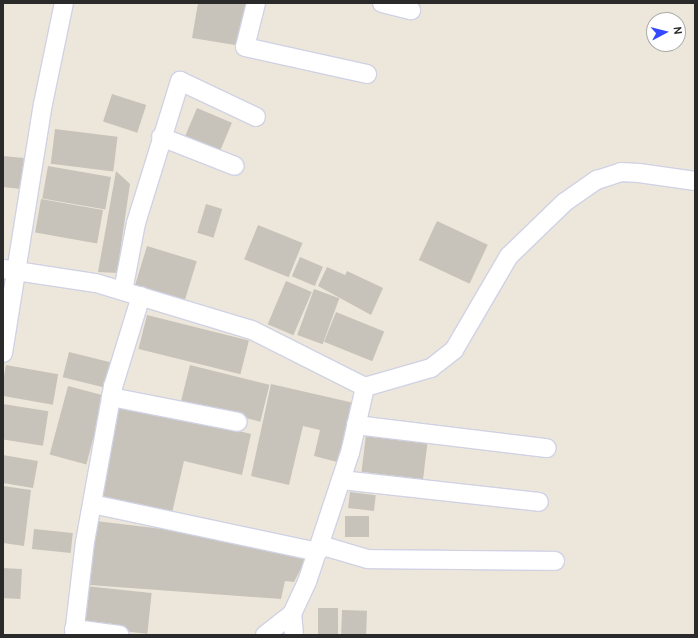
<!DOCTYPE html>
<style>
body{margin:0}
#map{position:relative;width:698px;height:638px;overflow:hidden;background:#ede7db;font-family:Overpass,sans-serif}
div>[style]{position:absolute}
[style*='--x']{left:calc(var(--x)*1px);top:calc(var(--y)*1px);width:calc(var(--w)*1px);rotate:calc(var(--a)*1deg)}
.building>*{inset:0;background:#c8c3ba;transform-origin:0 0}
.roads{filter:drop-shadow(1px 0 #d0d2e4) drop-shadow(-1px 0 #d0d2e4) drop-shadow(0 1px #d0d2e4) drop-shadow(0 -1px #d0d2e4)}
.minor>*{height:18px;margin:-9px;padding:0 9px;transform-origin:9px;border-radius:9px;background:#fff}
span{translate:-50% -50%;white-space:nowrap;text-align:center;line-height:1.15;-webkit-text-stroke:4px #fff;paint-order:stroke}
.frame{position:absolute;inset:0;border:4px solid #2a2a2a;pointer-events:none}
.north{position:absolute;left:646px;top:12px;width:40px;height:40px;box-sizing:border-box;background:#fff;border:1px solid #aaa;border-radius:50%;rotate:83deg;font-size:11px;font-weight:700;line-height:16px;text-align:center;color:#2a2a2a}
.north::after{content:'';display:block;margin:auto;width:14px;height:18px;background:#3549ff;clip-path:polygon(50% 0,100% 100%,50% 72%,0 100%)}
</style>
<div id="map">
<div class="building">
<div style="clip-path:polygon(198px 3px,248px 3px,241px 46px,192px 38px)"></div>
<div style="left:112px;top:94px;width:36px;height:29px;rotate:18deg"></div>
<div style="left:197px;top:108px;width:38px;height:33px;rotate:23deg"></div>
<div style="left:55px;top:129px;width:63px;height:35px;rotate:7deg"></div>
<div style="clip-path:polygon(3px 156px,24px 158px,21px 189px,3px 187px)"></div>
<div style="left:48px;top:166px;width:64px;height:33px;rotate:10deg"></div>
<div style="clip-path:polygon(116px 171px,130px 184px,117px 273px,98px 272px)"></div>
<div style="left:41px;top:199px;width:63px;height:34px;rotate:10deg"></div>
<div style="left:206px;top:204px;width:17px;height:30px;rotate:17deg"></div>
<div style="left:437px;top:221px;width:56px;height:43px;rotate:25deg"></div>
<div style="left:258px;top:225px;width:48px;height:37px;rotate:22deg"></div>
<div style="left:147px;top:246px;width:52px;height:44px;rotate:17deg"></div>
<div style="left:300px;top:257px;width:25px;height:21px;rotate:23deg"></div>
<div style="clip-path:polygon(327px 267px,345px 275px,347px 271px,383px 288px,371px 315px,318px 286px)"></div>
<div style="left:286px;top:281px;width:28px;height:47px;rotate:23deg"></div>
<div style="left:314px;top:289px;width:27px;height:49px;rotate:20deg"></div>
<div style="left:336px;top:312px;width:52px;height:32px;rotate:22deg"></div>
<div style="left:147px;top:315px;width:105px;height:35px;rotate:14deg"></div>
<div style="left:69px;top:352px;width:50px;height:26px;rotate:14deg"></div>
<div style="left:6px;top:365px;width:53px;height:31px;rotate:10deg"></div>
<div style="left:190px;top:365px;width:82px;height:38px;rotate:14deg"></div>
<div style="clip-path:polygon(271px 384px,354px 403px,341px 463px,314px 456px,320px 430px,303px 426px,289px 485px,251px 476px)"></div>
<div style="left:68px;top:386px;width:38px;height:71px;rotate:15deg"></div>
<div style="clip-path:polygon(121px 402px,251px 434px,242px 475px,184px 461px,172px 513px,98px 496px)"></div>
<div style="left:3px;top:404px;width:46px;height:35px;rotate:9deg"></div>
<div style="left:366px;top:435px;width:62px;height:37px;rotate:7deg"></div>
<div style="clip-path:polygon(3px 455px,38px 461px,33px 488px,3px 483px)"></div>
<div style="clip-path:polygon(3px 486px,31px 490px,24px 546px,3px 543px)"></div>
<div style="left:350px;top:492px;width:26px;height:16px;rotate:7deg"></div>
<div style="left:345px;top:516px;width:24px;height:21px"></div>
<div style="clip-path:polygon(96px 521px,213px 535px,308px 555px,294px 582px,285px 581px,281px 599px,90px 585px)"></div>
<div style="left:34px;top:529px;width:39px;height:20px;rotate:6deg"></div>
<div style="left:3px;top:568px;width:19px;height:30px;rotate:3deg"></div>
<div style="left:85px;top:586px;width:67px;height:41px;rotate:6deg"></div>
<div style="left:318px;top:608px;width:20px;height:27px"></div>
<div style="left:342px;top:610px;width:25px;height:25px;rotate:2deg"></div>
</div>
<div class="roads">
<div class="minor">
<div style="--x:256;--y:3;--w:45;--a:104"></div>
<div style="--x:245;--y:47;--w:125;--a:12.5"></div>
<div style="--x:382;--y:3;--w:30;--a:14"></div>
<div style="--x:161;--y:137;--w:79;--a:21.4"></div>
<div style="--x:3;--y:269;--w:94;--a:8.6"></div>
<div style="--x:96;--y:283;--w:163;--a:16.8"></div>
<div style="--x:252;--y:330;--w:127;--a:26.8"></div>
<div style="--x:123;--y:291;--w:69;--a:-79.2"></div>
<div style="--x:136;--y:223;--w:149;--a:-72.8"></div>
<div style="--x:180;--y:81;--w:84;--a:25.3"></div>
<div style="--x:3;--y:353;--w:252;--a:-80.9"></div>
<div style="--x:43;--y:104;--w:103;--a:-78.3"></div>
<div style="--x:111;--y:397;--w:129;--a:11.1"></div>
<div style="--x:356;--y:425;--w:192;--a:6.9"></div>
<div style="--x:341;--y:480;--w:199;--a:6.3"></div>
<div style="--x:92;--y:504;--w:231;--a:12"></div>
<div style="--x:320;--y:545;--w:50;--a:16.3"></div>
<div style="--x:368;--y:559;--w:187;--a:0.6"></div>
<div style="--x:74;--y:629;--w:46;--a:7.4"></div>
<div style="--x:74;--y:635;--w:94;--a:-83.3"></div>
<div style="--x:85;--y:542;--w:158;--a:-79.8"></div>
<div style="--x:113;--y:387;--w:95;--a:-72.9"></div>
<div style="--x:265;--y:635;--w:34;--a:-38"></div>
<div style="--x:294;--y:635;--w:21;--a:-95"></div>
<div style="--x:292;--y:614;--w:35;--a:-65"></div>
<div style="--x:307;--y:582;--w:136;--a:-71.6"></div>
<div style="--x:350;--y:453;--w:68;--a:-77.2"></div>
<div style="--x:365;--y:387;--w:69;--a:-16.1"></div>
<div style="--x:431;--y:368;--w:29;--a:-38"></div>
<div style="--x:454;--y:350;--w:109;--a:-59.7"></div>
<div style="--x:509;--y:256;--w:78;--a:-44"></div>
<div style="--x:565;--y:202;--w:39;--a:-35"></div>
<div style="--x:597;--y:180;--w:25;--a:-18"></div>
<div style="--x:621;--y:172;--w:18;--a:3"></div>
<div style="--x:639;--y:173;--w:57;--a:8.1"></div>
</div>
</div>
<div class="frame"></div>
<div class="north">N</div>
</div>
